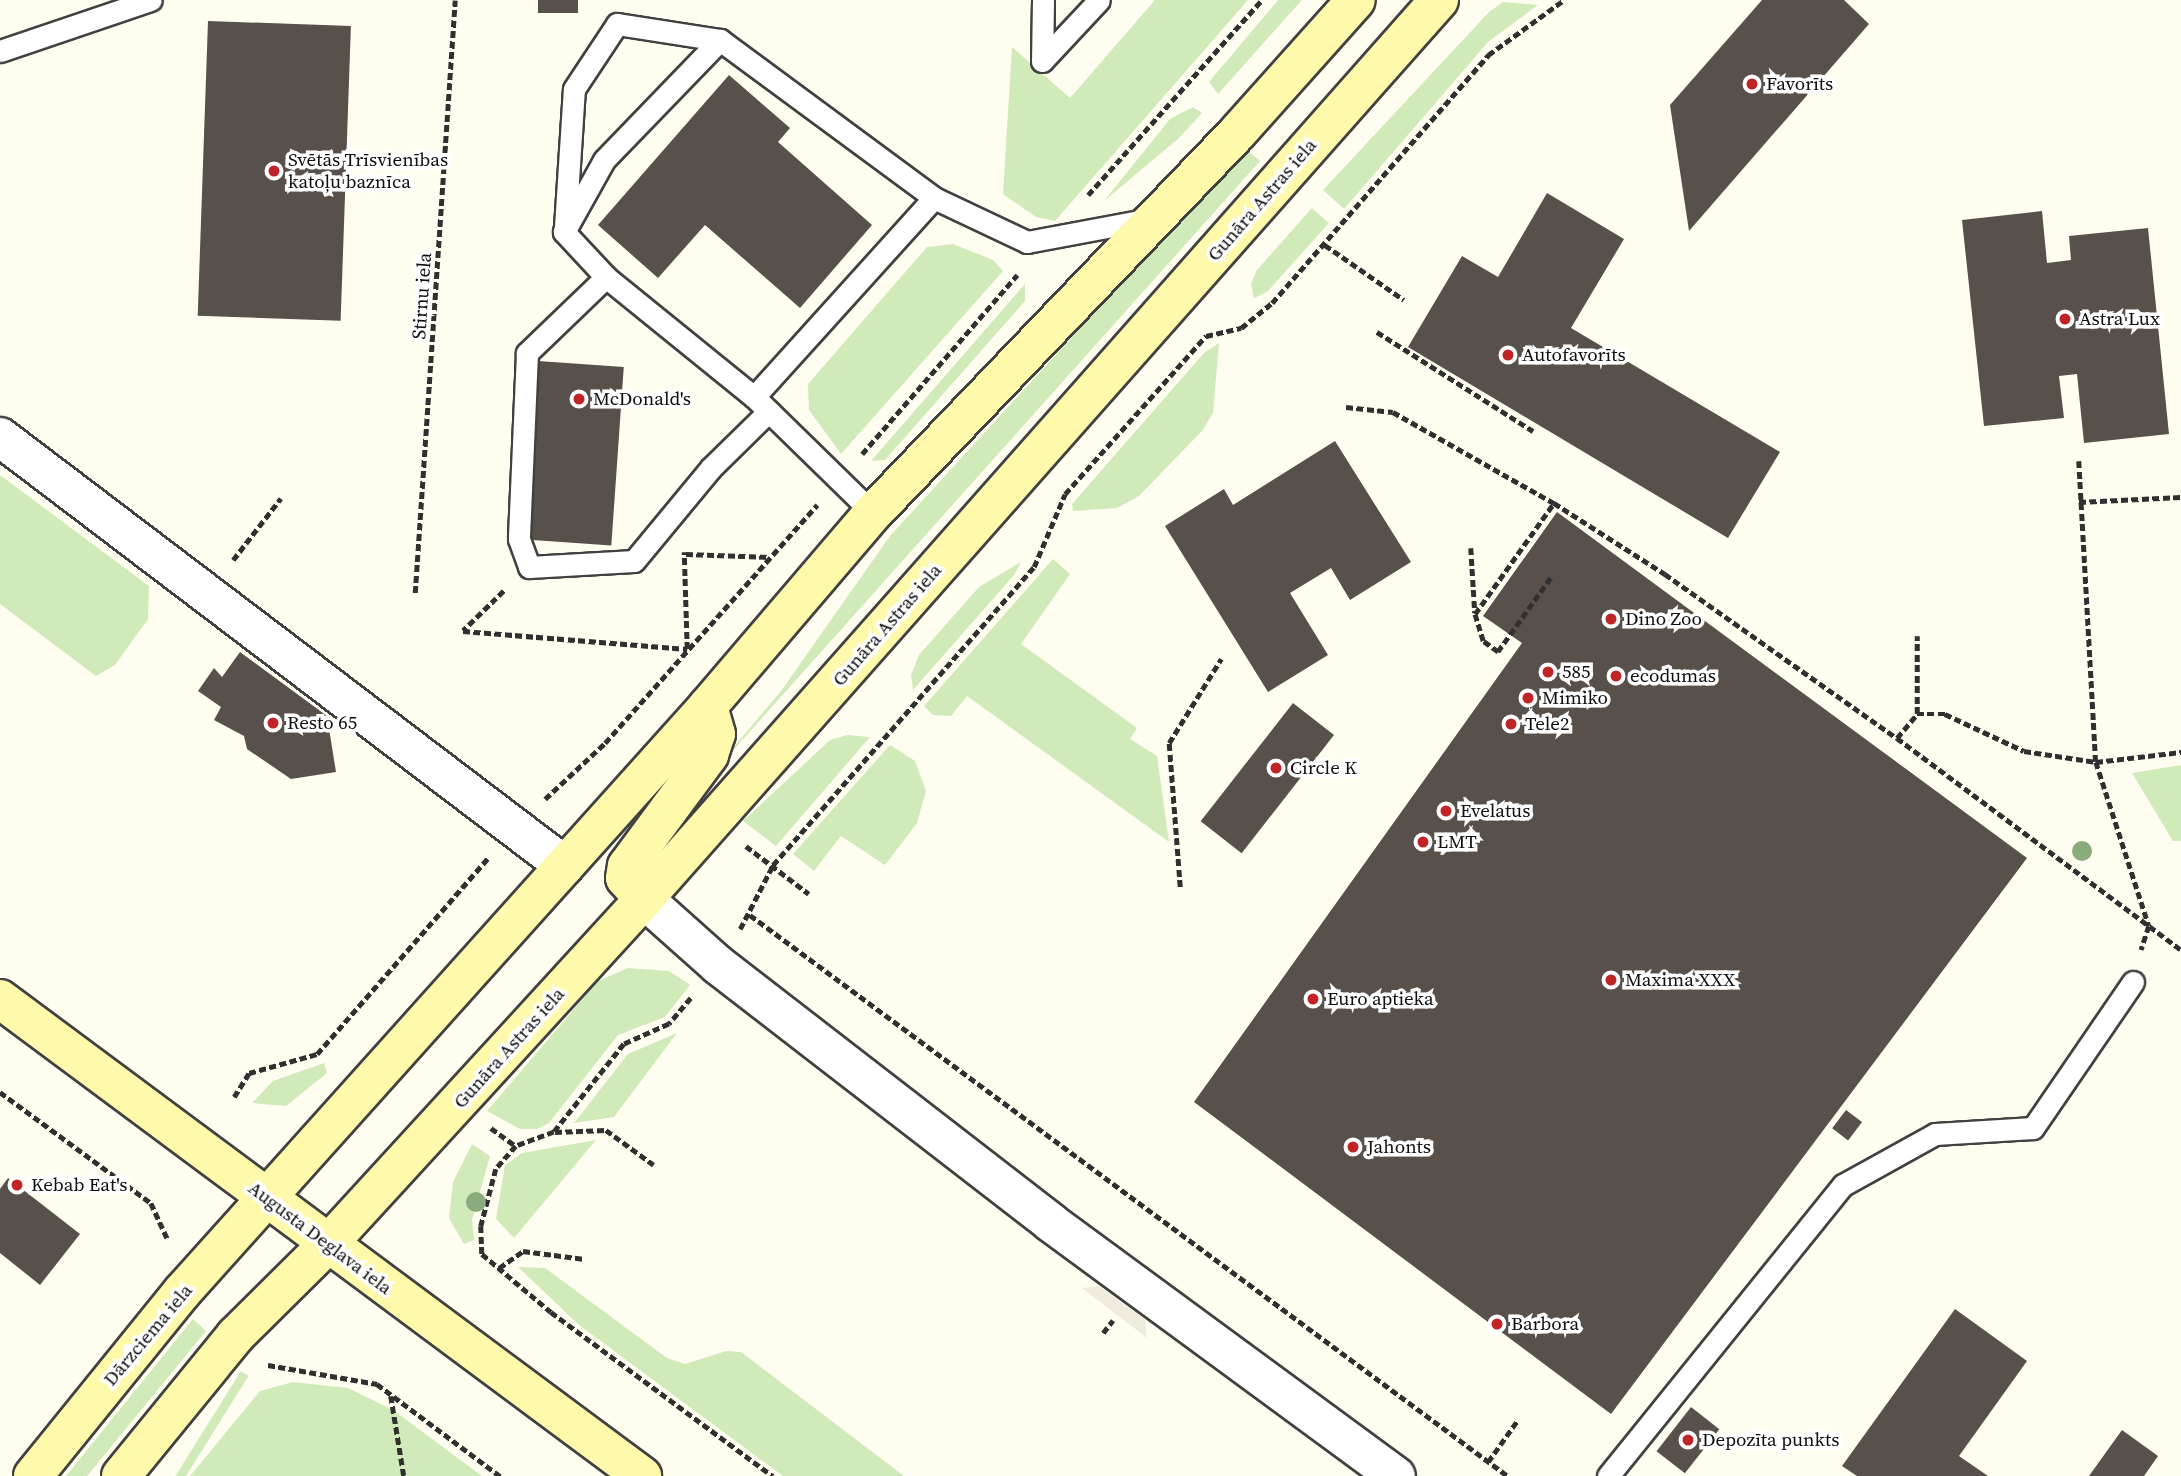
<!DOCTYPE html>
<meta charset="utf-8">
<style>
body{margin:0}
#map{position:relative;width:2181px;height:1476px;overflow:hidden;background:#fffdf0;font-family:"Source Serif 4",serif}
div>[style]{position:absolute}
[style*='--x']{left:calc(var(--x)*1px);top:calc(var(--y)*1px);width:calc(var(--w)*1px);rotate:calc(var(--a)*1deg)}
.green>*{inset:0;background:#d1eab9;transform-origin:0 0}
.plaza>*{inset:0;background:#efecde}
.building>*{inset:0;background:#57504b;transform-origin:0 0}
.path>*{height:4.5px;margin-top:-2.25px;transform-origin:0;background:repeating-linear-gradient(90deg,#303030 0 7px,transparent 0 10.5px)}
.roads{filter:drop-shadow(2px 0 #414141) drop-shadow(-2px 0 #414141) drop-shadow(0 2px #414141) drop-shadow(0 -2px #414141)}
.service>*{height:21px;margin:-10.5px;padding:0 10.5px;transform-origin:10.5px;border-radius:10.5px;background:#fff}
.minor>*{height:38px;margin:-19px;padding:0 19px;transform-origin:19px;border-radius:19px;background:#fff}
.secondary>*{height:38px;margin:-19px;padding:0 19px;transform-origin:19px;border-radius:19px;background:#fff9ab}
.trees>*{width:20px;height:20px;margin:-10px;border-radius:50%;background:#8aab7c}
.dots>*{width:19px;height:19px;translate:-50% -50%;box-sizing:border-box;border:4px solid #fff;border-radius:50%}
span{translate:-50% -50%;white-space:nowrap;text-align:center;line-height:1.15;-webkit-text-stroke:7px #fff;paint-order:stroke}
.poi-label{font-size:19px;color:#0e0e0e}
.left{translate:0 -50%;text-align:left}
.street-label{font-size:19px;color:#0e0e0e}
</style>
<div id="map">
<div class="green">
<div style="clip-path:polygon(1155px 0,1248px 0,1055px 221px,1036px 217px,1003px 194px,1012px 47px,1070px 98px)"></div>
<div style="clip-path:polygon(1278px 0,1302px 0,1218px 94px,1209px 82px)"></div>
<div style="clip-path:polygon(1503px 2px,1538px 5px,1488px 42px,1344px 209px,1323px 190px,1489px 12px)"></div>
<div style="clip-path:polygon(1193px 107px,1202px 113px,1179px 138px,1104px 201px,1170px 119px)"></div>
<div style="clip-path:polygon(1245px 148px,1260px 161px,694px 794px,781px 691px,890px 536px)"></div>
<div style="clip-path:polygon(1312px 208px,1329px 223px,1267px 292px,1254px 298px,1251px 284px,1257px 270px)"></div>
<div style="clip-path:polygon(953px 244px,993px 260px,1003px 271px,841px 454px,809px 410px,808px 384px,927px 247px)"></div>
<div style="clip-path:polygon(1025px 284px,1025px 301px,885px 460px,871px 461px)"></div>
<div style="clip-path:polygon(1219px 343px,1213px 413px,1202px 431px,1139px 496px,1117px 508px,1073px 511px,1072px 504px,1204px 353px)"></div>
<div style="clip-path:polygon(0 475px,149px 586px,148px 619px,115px 665px,96px 676px,0 604px)"></div>
<div style="clip-path:polygon(1053px 559px,1070px 574px,1021px 644px,1137px 728px,1130px 739px,1157px 756px,1169px 842px,967px 696px,951px 716px,933px 715px,924px 706px)"></div>
<div style="clip-path:polygon(1021px 562px,1014px 575px,913px 690px,911px 675px,919px 655px,979px 587px)"></div>
<div style="clip-path:polygon(847px 735px,870px 737px,776px 846px,743px 821px,830px 740px)"></div>
<div style="clip-path:polygon(890px 745px,915px 761px,926px 791px,917px 823px,885px 865px,841px 836px,814px 871px,793px 854px)"></div>
<div style="clip-path:polygon(2181px 765px,2181px 841px,2173px 841px,2132px 773px)"></div>
<div style="clip-path:polygon(628px 968px,669px 971px,690px 985px,665px 1017px,618px 1035px,549px 1123px,537px 1129px,520px 1129px,487px 1111px,598px 981px)"></div>
<div style="clip-path:polygon(677px 1033px,614px 1117px,574px 1123px,628px 1054px)"></div>
<div style="clip-path:polygon(324px 1063px,327px 1073px,286px 1106px,252px 1103px,273px 1081px)"></div>
<div style="clip-path:polygon(596px 1140px,514px 1238px,496px 1219px,505px 1165px,522px 1153px)"></div>
<div style="clip-path:polygon(472px 1144px,490px 1156px,472px 1220px,474px 1240px,464px 1244px,449px 1218px,453px 1182px)"></div>
<div style="clip-path:polygon(518px 1267px,545px 1268px,667px 1358px,685px 1364px,726px 1351px,741px 1352px,904px 1476px,783px 1476px,579px 1325px)"></div>
<div style="clip-path:polygon(193px 1319px,206px 1331px,87px 1476px,66px 1476px)"></div>
<div style="left:241px;top:1371px;width:9px;height:136px;rotate:32deg"></div>
<div style="clip-path:polygon(293px 1382px,348px 1388px,393px 1410px,482px 1476px,190px 1476px,260px 1391px)"></div>
</div>
<div class="plaza">
<div style="clip-path:polygon(1099px 1286px,1145px 1320px,1147px 1338px,1082px 1288px)"></div>
</div>
<div class="building">
<div style="left:538px;top:0;width:40px;height:13px"></div>
<div style="clip-path:polygon(1762px 0,1844px 0,1869px 24px,1689px 231px,1670px 105px)"></div>
<div style="left:208px;top:21px;width:143px;height:295px;rotate:2deg"></div>
<div style="clip-path:polygon(729px 75px,790px 128px,778px 142px,872px 225px,800px 308px,705px 225px,658px 278px,598px 225px)"></div>
<div style="clip-path:polygon(1547px 193px,1624px 239px,1571px 328px,1780px 452px,1728px 538px,1408px 347px,1462px 256px,1498px 277px)"></div>
<div style="clip-path:polygon(2042px 211px,2047px 263px,2071px 260px,2069px 236px,2148px 228px,2169px 434px,2084px 443px,2077px 374px,2059px 376px,2064px 418px,1984px 426px,1962px 220px)"></div>
<div style="left:538px;top:361px;width:86px;height:179px;rotate:4deg"></div>
<div style="clip-path:polygon(1335px 441px,1411px 562px,1350px 600px,1331px 568px,1290px 593px,1328px 655px,1268px 692px,1165px 526px,1224px 489px,1233px 505px)"></div>
<div style="clip-path:polygon(1557px 512px,2027px 858px,1611px 1414px,1194px 1102px,1522px 643px,1483px 616px)"></div>
<div style="clip-path:polygon(240px 652px,327px 716px,336px 772px,291px 779px,247px 749px,244px 736px,214px 720px,221px 707px,198px 691px,214px 668px,222px 677px)"></div>
<div style="left:1293px;top:703px;width:52px;height:150px;rotate:38deg"></div>
<div style="left:1846px;top:1110px;width:20px;height:23px;rotate:37deg"></div>
<div style="clip-path:polygon(8px 1178px,80px 1234px,40px 1285px,0 1253px,0 1189px)"></div>
<div style="clip-path:polygon(1955px 1309px,2027px 1361px,1959px 1456px,1988px 1476px,1857px 1476px,1842px 1466px)"></div>
<div style="left:1691px;top:1407px;width:36px;height:56px;rotate:38deg"></div>
<div style="clip-path:polygon(2122px 1430px,2158px 1456px,2144px 1476px,2089px 1476px)"></div>
</div>
<div class="path">
<div style="--x:1088;--y:195;--w:261;--a:-48.3"></div>
<div style="--x:1325;--y:245;--w:96;--a:34.8"></div>
<div style="--x:1377;--y:332;--w:185;--a:32.4"></div>
<div style="--x:1346;--y:407;--w:47;--a:6.1"></div>
<div style="--x:1393;--y:412;--w:185;--a:29.5"></div>
<div style="--x:1554;--y:503;--w:132;--a:32.6"></div>
<div style="--x:1665;--y:574;--w:284;--a:35.3"></div>
<div style="--x:1897;--y:738;--w:354;--a:36.7"></div>
<div style="--x:862;--y:454;--w:237;--a:-49.1"></div>
<div style="--x:2079;--y:461;--w:301;--a:86.8"></div>
<div style="--x:2096;--y:762;--w:172;--a:72.1"></div>
<div style="--x:2149;--y:926;--w:25;--a:108"></div>
<div style="--x:2079;--y:502;--w:102;--a:-2.8"></div>
<div style="--x:1471;--y:548;--w:65;--a:86.5"></div>
<div style="--x:686;--y:554;--w:83;--a:2.1"></div>
<div style="--x:233;--y:560;--w:78;--a:-52.3"></div>
<div style="--x:1551;--y:578;--w:91;--a:125.6"></div>
<div style="--x:1498;--y:652;--w:19;--a:-144"></div>
<div style="--x:1483;--y:641;--w:28;--a:-107"></div>
<div style="--x:1475;--y:614;--w:136;--a:-54.6"></div>
<div style="--x:504;--y:591;--w:57;--a:135.7"></div>
<div style="--x:463;--y:631;--w:225;--a:4.6"></div>
<div style="--x:687;--y:649;--w:97;--a:-91.8"></div>
<div style="--x:415;--y:593;--w:594;--a:-86.14"></div>
<div style="--x:1917;--y:714;--w:78;--a:-90"></div>
<div style="--x:1897;--y:738;--w:31;--a:-50"></div>
<div style="--x:1917;--y:714;--w:28;--a:0"></div>
<div style="--x:1945;--y:714;--w:87;--a:25.1"></div>
<div style="--x:2024;--y:751;--w:73;--a:8.7"></div>
<div style="--x:2096;--y:762;--w:86;--a:-6.7"></div>
<div style="--x:545;--y:799;--w:82;--a:-43"></div>
<div style="--x:605;--y:743;--w:319;--a:-48.3"></div>
<div style="--x:746;--y:846;--w:79;--a:37.3"></div>
<div style="--x:1180;--y:887;--w:144;--a:-94.4"></div>
<div style="--x:1169;--y:743;--w:99;--a:-58.2"></div>
<div style="--x:750;--y:915;--w:943;--a:36.51"></div>
<div style="--x:740;--y:929;--w:72;--a:-62.7"></div>
<div style="--x:773;--y:865;--w:396;--a:-48.8"></div>
<div style="--x:1034;--y:567;--w:79;--a:-67"></div>
<div style="--x:1065;--y:494;--w:212;--a:-48.3"></div>
<div style="--x:1206;--y:336;--w:36;--a:-13"></div>
<div style="--x:1241;--y:328;--w:40;--a:-39"></div>
<div style="--x:1272;--y:303;--w:329;--a:-48.9"></div>
<div style="--x:1488;--y:55;--w:94;--a:-35.9"></div>
<div style="--x:691;--y:998;--w:34;--a:130"></div>
<div style="--x:669;--y:1024;--w:49;--a:156"></div>
<div style="--x:624;--y:1044;--w:112;--a:128.5"></div>
<div style="--x:554;--y:1132;--w:40;--a:159.8"></div>
<div style="--x:516;--y:1146;--w:30;--a:131"></div>
<div style="--x:496;--y:1169;--w:59;--a:104.7"></div>
<div style="--x:481;--y:1226;--w:28;--a:88"></div>
<div style="--x:482;--y:1254;--w:90;--a:40"></div>
<div style="--x:551;--y:1312;--w:276;--a:36.5"></div>
<div style="--x:0;--y:1092;--w:187;--a:36.3"></div>
<div style="--x:151;--y:1203;--w:41;--a:65.3"></div>
<div style="--x:234;--y:1097;--w:28;--a:-58"></div>
<div style="--x:249;--y:1073;--w:71;--a:-15.6"></div>
<div style="--x:317;--y:1054;--w:260;--a:-48.9"></div>
<div style="--x:491;--y:1128;--w:31;--a:36"></div>
<div style="--x:555;--y:1132;--w:51;--a:-2.2"></div>
<div style="--x:606;--y:1130;--w:59;--a:36.1"></div>
<div style="--x:499;--y:1268;--w:29;--a:-35"></div>
<div style="--x:523;--y:1251;--w:62;--a:7.5"></div>
<div style="--x:1103;--y:1333;--w:16;--a:-52"></div>
<div style="--x:268;--y:1365;--w:111;--a:9.9"></div>
<div style="--x:377;--y:1384;--w:154;--a:36.8"></div>
<div style="--x:391;--y:1396;--w:81;--a:80.8"></div>
<div style="--x:1488;--y:1462;--w:50;--a:-54.7"></div>
</div>
<div class="roads">
<div class="service">
<div style="--x:1043;--y:0;--w:61;--a:90.9"></div>
<div style="--x:1042;--y:61;--w:83;--a:-46.9"></div>
<div style="--x:0;--y:51;--w:159;--a:-18.7"></div>
<div style="--x:565;--y:227;--w:138;--a:-86.3"></div>
<div style="--x:574;--y:89;--w:78;--a:-56.5"></div>
<div style="--x:617;--y:24;--w:104;--a:8.8"></div>
<div style="--x:606;--y:277;--w:110;--a:136.1"></div>
<div style="--x:527;--y:353;--w:186;--a:92.5"></div>
<div style="--x:519;--y:539;--w:30;--a:70"></div>
<div style="--x:529;--y:567;--w:105;--a:-3.3"></div>
<div style="--x:634;--y:561;--w:121;--a:-50.4"></div>
<div style="--x:711;--y:468;--w:81;--a:-44.5"></div>
<div style="--x:754;--y:397;--w:268;--a:-47.9"></div>
<div style="--x:873;--y:513;--w:166;--a:-135.7"></div>
<div style="--x:754;--y:397;--w:191;--a:-141"></div>
<div style="--x:606;--y:277;--w:62;--a:-133"></div>
<div style="--x:564;--y:232;--w:82;--a:-60.9"></div>
<div style="--x:604;--y:160;--w:167;--a:-46"></div>
<div style="--x:720;--y:40;--w:266;--a:36.4"></div>
<div style="--x:934;--y:198;--w:103;--a:25.3"></div>
<div style="--x:1027;--y:242;--w:125;--a:-10.6"></div>
<div style="--x:1608;--y:1476;--w:374;--a:-51.1"></div>
<div style="--x:1843;--y:1185;--w:105;--a:-29"></div>
<div style="--x:1935;--y:1134;--w:98;--a:-3.5"></div>
<div style="--x:2033;--y:1128;--w:177;--a:-55.6"></div>
</div>
<div class="minor">
<div style="--x:0;--y:437;--w:709;--a:37.21"></div>
<div style="--x:644;--y:899;--w:99;--a:41.7"></div>
<div style="--x:718;--y:965;--w:420;--a:37.7"></div>
<div style="--x:1050;--y:1222;--w:429;--a:36.3"></div>
</div>
<div class="secondary">
<div style="--x:644;--y:899;--w:28;--a:-132"></div>
<div style="--x:625;--y:878;--w:12;--a:-81"></div>
<div style="--x:627;--y:866;--w:138;--a:-53.5"></div>
<div style="--x:709;--y:755;--w:22;--a:-72"></div>
<div style="--x:716;--y:734;--w:29;--a:-106"></div>
<div style="--x:0;--y:999;--w:800;--a:36.61"></div>
<div style="--x:33;--y:1476;--w:237;--a:-51"></div>
<div style="--x:182;--y:1292;--w:787;--a:-48.09"></div>
<div style="--x:708;--y:706;--w:254;--a:-49.5"></div>
<div style="--x:873;--y:513;--w:526;--a:-46.23"></div>
<div style="--x:1237;--y:133;--w:178;--a:-48.2"></div>
<div style="--x:121;--y:1476;--w:181;--a:-50.8"></div>
<div style="--x:235;--y:1336;--w:131;--a:-44.7"></div>
<div style="--x:328;--y:1244;--w:468;--a:-47.5"></div>
<div style="--x:644;--y:899;--w:1200;--a:-48.51"></div>
</div>
</div>
<div class="trees">
<div style="left:2082px;top:851px"></div>
<div style="left:476px;top:1202px"></div>
</div>
<div class="dots">
<div style="left:1752px;top:84px;background:#c12426"></div>
<div style="left:274px;top:171px;background:#c12426"></div>
<div style="left:2065px;top:319px;background:#c12426"></div>
<div style="left:1508px;top:355px;background:#c12426"></div>
<div style="left:579px;top:399px;background:#c12426"></div>
<div style="left:1611px;top:619px;background:#c12426"></div>
<div style="left:1548px;top:672px;background:#c12426"></div>
<div style="left:1616px;top:676px;background:#c12426"></div>
<div style="left:1528px;top:698px;background:#c12426"></div>
<div style="left:273px;top:723px;background:#c12426"></div>
<div style="left:1511px;top:724px;background:#c12426"></div>
<div style="left:1276px;top:768px;background:#c12426"></div>
<div style="left:1446px;top:811px;background:#c12426"></div>
<div style="left:1423px;top:842px;background:#c12426"></div>
<div style="left:1611px;top:980px;background:#c12426"></div>
<div style="left:1313px;top:999px;background:#c12426"></div>
<div style="left:1353px;top:1147px;background:#c12426"></div>
<div style="left:17px;top:1185px;background:#c12426"></div>
<div style="left:1497px;top:1324px;background:#c12426"></div>
<div style="left:1688px;top:1440px;background:#c12426"></div>
</div>
<div class="poi-label">
<span class="left" style="left:1766px;top:84px">Favorīts</span>
<span class="left" style="left:288px;top:171px">Svētās Trīsvienības<br>katoļu baznīca</span>
<span class="left" style="left:2079px;top:319px">Astra Lux</span>
<span class="left" style="left:1522px;top:355px">Autofavorīts</span>
<span class="left" style="left:593px;top:399px">McDonald's</span>
<span class="left" style="left:1625px;top:619px">Dino Zoo</span>
<span class="left" style="left:1562px;top:672px">585</span>
<span class="left" style="left:1630px;top:676px">ecodumas</span>
<span class="left" style="left:1542px;top:698px">Mimiko</span>
<span class="left" style="left:287px;top:723px">Resto 65</span>
<span class="left" style="left:1525px;top:724px">Tele2</span>
<span class="left" style="left:1290px;top:768px">Circle K</span>
<span class="left" style="left:1460px;top:811px">Evelatus</span>
<span class="left" style="left:1437px;top:842px">LMT</span>
<span class="left" style="left:1625px;top:980px">Maxima XXX</span>
<span class="left" style="left:1327px;top:999px">Euro aptieka</span>
<span class="left" style="left:1367px;top:1147px">Jahonts</span>
<span class="left" style="left:31px;top:1185px">Kebab Eat's</span>
<span class="left" style="left:1511px;top:1324px">Barbora</span>
<span class="left" style="left:1702px;top:1440px">Depozīta punkts</span>
</div>
<div class="street-label">
<span style="left:1262px;top:200px;rotate:-49deg">Gunāra Astras iela</span>
<span style="left:422px;top:296px;rotate:-86deg">Stirnu iela</span>
<span style="left:887px;top:625px;rotate:-49deg">Gunāra Astras iela</span>
<span style="left:509px;top:1048px;rotate:-48deg">Gunāra Astras iela</span>
<span style="left:320px;top:1238px;rotate:37deg">Augusta Deglava iela</span>
<span style="left:148px;top:1335px;rotate:-50deg">Dārzciema iela</span>
</div>
</div>
